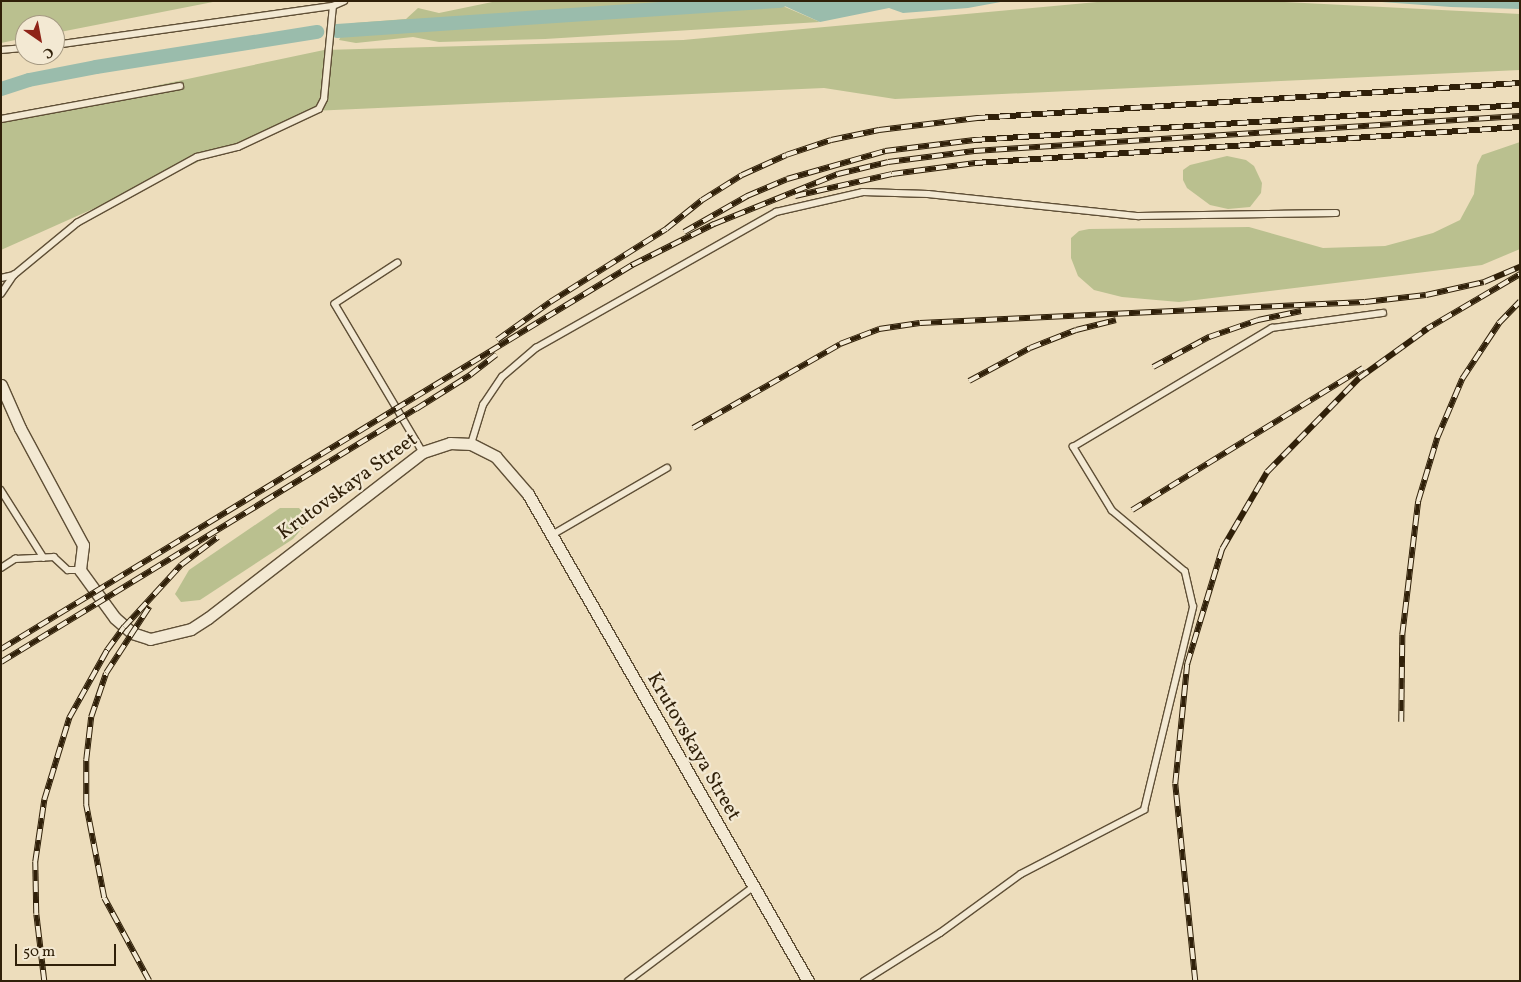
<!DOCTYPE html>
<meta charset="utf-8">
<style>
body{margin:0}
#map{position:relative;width:1521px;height:982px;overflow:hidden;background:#edddbc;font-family:Vollkorn,serif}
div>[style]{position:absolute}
.green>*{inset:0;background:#bac08f}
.water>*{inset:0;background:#9abcac}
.canal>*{height:14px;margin:-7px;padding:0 7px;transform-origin:7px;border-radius:7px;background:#9abcac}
.roads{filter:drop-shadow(1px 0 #5f4f36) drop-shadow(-1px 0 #5f4f36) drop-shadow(0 1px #5f4f36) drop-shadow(0 -1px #5f4f36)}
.lane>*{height:5.5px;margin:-2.75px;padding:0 2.75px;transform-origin:2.75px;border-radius:2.75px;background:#f3e9d3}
.street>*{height:11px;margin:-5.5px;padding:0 5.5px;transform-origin:5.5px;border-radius:5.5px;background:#f3e9d3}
.rail>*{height:5.5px;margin-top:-2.75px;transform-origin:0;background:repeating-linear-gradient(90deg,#f3e9d3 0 11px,#302009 0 22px);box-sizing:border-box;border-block:1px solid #302009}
span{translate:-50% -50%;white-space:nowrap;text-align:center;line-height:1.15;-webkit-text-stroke:4.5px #f3e9d3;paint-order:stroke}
.street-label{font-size:20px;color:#302009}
.frame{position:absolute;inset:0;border:2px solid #302009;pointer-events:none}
.north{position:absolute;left:15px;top:15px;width:50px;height:50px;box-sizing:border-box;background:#f3e9d3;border:1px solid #a59982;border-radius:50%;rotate:147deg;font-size:14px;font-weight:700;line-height:20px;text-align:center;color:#302009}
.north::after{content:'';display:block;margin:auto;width:18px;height:22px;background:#8f2418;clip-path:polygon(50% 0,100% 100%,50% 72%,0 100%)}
.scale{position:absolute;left:15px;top:944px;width:101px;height:22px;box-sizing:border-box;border:2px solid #302009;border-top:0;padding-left:6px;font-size:15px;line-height:18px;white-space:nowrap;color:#302009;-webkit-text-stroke:4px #f3e9d3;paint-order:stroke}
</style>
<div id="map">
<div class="green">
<i style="clip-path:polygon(1px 1px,218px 1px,55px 33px,55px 25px,25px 25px,25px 38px,1px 43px)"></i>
<i style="clip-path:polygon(497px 1px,780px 1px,778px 4px,820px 22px,545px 39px,439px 42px,413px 37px,356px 43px,339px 40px,344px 30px,354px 23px,406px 19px,418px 8px,439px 13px)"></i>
<i style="clip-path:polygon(1108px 1px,1263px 1px,1520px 14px,1520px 70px,895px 99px,824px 88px,312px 111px,1px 250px,1px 115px,126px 92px,324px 50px,683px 40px)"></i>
<i style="clip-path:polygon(1520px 142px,1520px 249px,1482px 265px,1179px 302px,1122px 297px,1094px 290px,1078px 276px,1071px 258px,1071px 238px,1079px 231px,1089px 229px,1249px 227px,1323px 248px,1385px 246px,1433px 233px,1460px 220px,1474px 194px,1477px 165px,1482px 155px)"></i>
<i style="clip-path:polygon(1227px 156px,1246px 160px,1254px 166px,1262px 183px,1261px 193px,1250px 207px,1228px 209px,1210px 205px,1187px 188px,1183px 180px,1183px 170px,1190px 165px)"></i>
<i style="clip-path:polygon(280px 508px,299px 508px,305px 515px,305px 525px,293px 539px,200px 600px,181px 602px,175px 594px,189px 570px)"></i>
</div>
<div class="water">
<i style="clip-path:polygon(780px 1px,1006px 1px,968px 8px,903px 13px,889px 8px,820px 22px,778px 3px)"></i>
<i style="clip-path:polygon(1368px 1px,1520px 1px,1520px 9px,1451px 7px)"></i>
</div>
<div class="canal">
<i style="left:337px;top:31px;width:445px;rotate:-3.9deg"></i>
<i style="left:1px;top:89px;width:29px;rotate:-18deg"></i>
<i style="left:29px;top:80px;width:68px;rotate:-11deg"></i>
<i style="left:96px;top:67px;width:224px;rotate:-9deg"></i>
</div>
<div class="roads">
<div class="lane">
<i style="left:55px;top:45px;width:281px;rotate:-8deg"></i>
<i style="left:1px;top:50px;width:24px;rotate:-5deg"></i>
<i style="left:1px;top:119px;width:182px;rotate:-10.4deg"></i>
<i style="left:398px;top:263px;width:75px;rotate:146.9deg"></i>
<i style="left:335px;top:304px;width:172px;rotate:59.3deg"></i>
<i style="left:1px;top:278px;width:13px;rotate:-13deg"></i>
<i style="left:1px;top:294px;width:23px;rotate:-56deg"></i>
<i style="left:14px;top:275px;width:82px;rotate:-39.5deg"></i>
<i style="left:77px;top:223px;width:137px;rotate:-28.8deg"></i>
<i style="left:197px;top:157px;width:42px;rotate:-13.7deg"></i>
<i style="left:238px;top:147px;width:89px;rotate:-25.1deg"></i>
<i style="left:319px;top:109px;width:11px;rotate:-63deg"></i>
<i style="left:324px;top:99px;width:93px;rotate:-84.5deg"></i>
<i style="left:333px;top:6px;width:12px;rotate:-24deg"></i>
<i style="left:471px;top:444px;width:41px;rotate:-72.9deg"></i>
<i style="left:483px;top:405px;width:34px;rotate:-56deg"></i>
<i style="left:502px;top:377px;width:45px;rotate:-40.5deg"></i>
<i style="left:536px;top:348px;width:276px;rotate:-29.5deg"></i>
<i style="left:776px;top:212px;width:89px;rotate:-12.9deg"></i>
<i style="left:863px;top:192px;width:65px;rotate:1.8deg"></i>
<i style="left:928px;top:194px;width:212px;rotate:6deg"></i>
<i style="left:1139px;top:216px;width:197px;rotate:-0.9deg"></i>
<i style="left:1px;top:490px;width:80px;rotate:57.7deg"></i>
<i style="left:552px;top:535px;width:133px;rotate:-30.2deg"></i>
<i style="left:1px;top:568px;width:17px;rotate:-33deg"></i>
<i style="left:15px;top:559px;width:39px;rotate:-3deg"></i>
<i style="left:54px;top:557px;width:19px;rotate:43deg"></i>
<i style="left:68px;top:570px;width:12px"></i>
<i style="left:628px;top:981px;width:155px;rotate:-36.9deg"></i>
<i style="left:864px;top:981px;width:90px;rotate:-32.3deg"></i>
<i style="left:940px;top:933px;width:100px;rotate:-36.1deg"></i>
<i style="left:1021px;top:874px;width:139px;rotate:-27.5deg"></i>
<i style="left:1144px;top:810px;width:209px;rotate:-76.4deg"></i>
<i style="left:1193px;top:607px;width:36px;rotate:-103deg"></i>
<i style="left:1185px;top:572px;width:95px;rotate:-140.1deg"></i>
<i style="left:1112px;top:511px;width:75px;rotate:-121.4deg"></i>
<i style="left:1073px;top:447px;width:232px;rotate:-30.9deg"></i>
<i style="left:1272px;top:328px;width:112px;rotate:-7.7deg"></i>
</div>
<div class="street">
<i style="left:1px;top:385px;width:47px;rotate:66.2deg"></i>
<i style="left:20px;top:428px;width:133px;rotate:61.7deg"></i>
<i style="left:83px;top:545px;width:25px;rotate:97deg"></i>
<i style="left:80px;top:570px;width:59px;rotate:53.9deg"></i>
<i style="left:115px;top:618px;width:23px;rotate:41deg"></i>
<i style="left:132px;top:633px;width:19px;rotate:18deg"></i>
<i style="left:150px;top:639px;width:42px;rotate:-13.7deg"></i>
<i style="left:191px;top:629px;width:20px;rotate:-33deg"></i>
<i style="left:208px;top:618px;width:272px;rotate:-37.7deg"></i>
<i style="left:423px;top:452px;width:28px;rotate:-18deg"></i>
<i style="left:450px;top:443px;width:21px;rotate:3deg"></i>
<i style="left:471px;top:444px;width:28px;rotate:27deg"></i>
<i style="left:496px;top:457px;width:49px;rotate:49.1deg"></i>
<i style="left:528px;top:494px;width:562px;rotate:60.1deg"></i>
</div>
</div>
<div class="rail">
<i style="left:795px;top:196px;width:99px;rotate:-12.8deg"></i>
<i style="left:892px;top:174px;width:84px;rotate:-7.5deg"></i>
<i style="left:975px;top:163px;width:546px;rotate:-3.78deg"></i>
<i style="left:684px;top:232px;width:73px;rotate:-29.7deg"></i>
<i style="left:747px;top:196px;width:43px;rotate:-23deg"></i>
<i style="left:787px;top:179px;width:102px;rotate:-15.9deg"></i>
<i style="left:885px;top:151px;width:90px;rotate:-7deg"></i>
<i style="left:974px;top:140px;width:547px;rotate:-3.67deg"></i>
<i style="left:1423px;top:331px;width:113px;rotate:-30.4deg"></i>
<i style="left:497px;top:340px;width:65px;rotate:-35.6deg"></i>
<i style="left:550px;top:302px;width:137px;rotate:-32.2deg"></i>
<i style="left:666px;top:229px;width:46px;rotate:-38.9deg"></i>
<i style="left:702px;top:200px;width:47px;rotate:-32deg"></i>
<i style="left:742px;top:175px;width:48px;rotate:-24.4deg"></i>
<i style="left:786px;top:155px;width:47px;rotate:-18.4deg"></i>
<i style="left:831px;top:140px;width:49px;rotate:-11.8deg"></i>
<i style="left:879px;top:130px;width:99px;rotate:-7deg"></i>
<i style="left:977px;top:118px;width:544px;rotate:-3.69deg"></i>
<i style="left:1153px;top:367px;width:64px;rotate:-28.2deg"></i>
<i style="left:1209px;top:337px;width:52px;rotate:-19.1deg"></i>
<i style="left:1258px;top:320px;width:44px;rotate:-11.8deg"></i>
<i style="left:969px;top:381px;width:69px;rotate:-28.4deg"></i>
<i style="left:1030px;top:348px;width:49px;rotate:-21.4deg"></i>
<i style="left:1076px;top:330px;width:41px;rotate:-14deg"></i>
<i style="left:693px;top:428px;width:169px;rotate:-29.7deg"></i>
<i style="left:840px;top:344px;width:42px;rotate:-21deg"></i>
<i style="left:879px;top:329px;width:41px;rotate:-8.3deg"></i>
<i style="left:920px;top:323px;width:445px;rotate:-2.7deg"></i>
<i style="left:1365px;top:302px;width:61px;rotate:-6.5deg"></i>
<i style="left:1426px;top:295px;width:59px;rotate:-12.6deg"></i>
<i style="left:1484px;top:282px;width:39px;rotate:-23deg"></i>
<i style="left:1132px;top:510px;width:271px;rotate:-31.6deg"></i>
<i style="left:1px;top:649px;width:739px;rotate:-31.32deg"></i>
<i style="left:632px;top:265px;width:92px;rotate:-26.6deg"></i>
<i style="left:714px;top:224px;width:134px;rotate:-22deg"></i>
<i style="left:838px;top:174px;width:51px;rotate:-13.5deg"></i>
<i style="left:888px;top:162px;width:87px;rotate:-7.3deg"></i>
<i style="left:974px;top:151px;width:547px;rotate:-3.67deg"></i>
<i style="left:1px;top:662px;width:486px;rotate:-31.4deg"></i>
<i style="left:416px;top:409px;width:64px;rotate:-32.2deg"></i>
<i style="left:470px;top:375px;width:33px;rotate:-38deg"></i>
<i style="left:1401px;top:722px;width:87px;rotate:-89.3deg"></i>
<i style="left:1402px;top:635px;width:135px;rotate:-83.2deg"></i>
<i style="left:1418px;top:501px;width:66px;rotate:-73.2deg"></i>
<i style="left:1437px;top:438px;width:64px;rotate:-67deg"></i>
<i style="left:1462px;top:379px;width:67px;rotate:-56.5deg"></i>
<i style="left:1499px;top:323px;width:30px;rotate:-46deg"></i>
<i style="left:44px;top:981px;width:67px;rotate:-96.8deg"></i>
<i style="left:36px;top:914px;width:52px;rotate:-91.1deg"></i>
<i style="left:35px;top:862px;width:63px;rotate:-81.7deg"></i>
<i style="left:44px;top:800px;width:86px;rotate:-73deg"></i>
<i style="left:69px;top:718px;width:78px;rotate:-60.8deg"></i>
<i style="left:107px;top:650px;width:29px;rotate:-54deg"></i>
<i style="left:124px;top:627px;width:84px;rotate:-47.4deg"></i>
<i style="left:181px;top:565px;width:46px;rotate:-37.1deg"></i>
<i style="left:149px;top:981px;width:94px;rotate:-118.5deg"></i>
<i style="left:104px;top:898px;width:95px;rotate:-101deg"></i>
<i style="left:86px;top:805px;width:45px;rotate:-90deg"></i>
<i style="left:86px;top:760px;width:43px;rotate:-83.4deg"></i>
<i style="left:91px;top:717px;width:46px;rotate:-71.2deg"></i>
<i style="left:106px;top:673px;width:79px;rotate:-56.9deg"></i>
<i style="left:1195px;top:981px;width:198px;rotate:-95.8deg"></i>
<i style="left:1175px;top:784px;width:121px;rotate:-84.3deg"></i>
<i style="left:1187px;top:664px;width:120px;rotate:-73.1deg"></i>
<i style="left:1222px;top:549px;width:89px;rotate:-59.7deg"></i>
<i style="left:1267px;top:472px;width:132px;rotate:-45.6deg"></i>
<i style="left:1359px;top:378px;width:84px;rotate:-35.8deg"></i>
</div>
<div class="street-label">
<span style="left:348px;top:487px;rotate:-36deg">Krutovskaya Street</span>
<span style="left:693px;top:747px;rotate:60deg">Krutovskaya Street</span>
</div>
<div class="frame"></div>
<div class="north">С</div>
<div class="scale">50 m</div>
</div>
